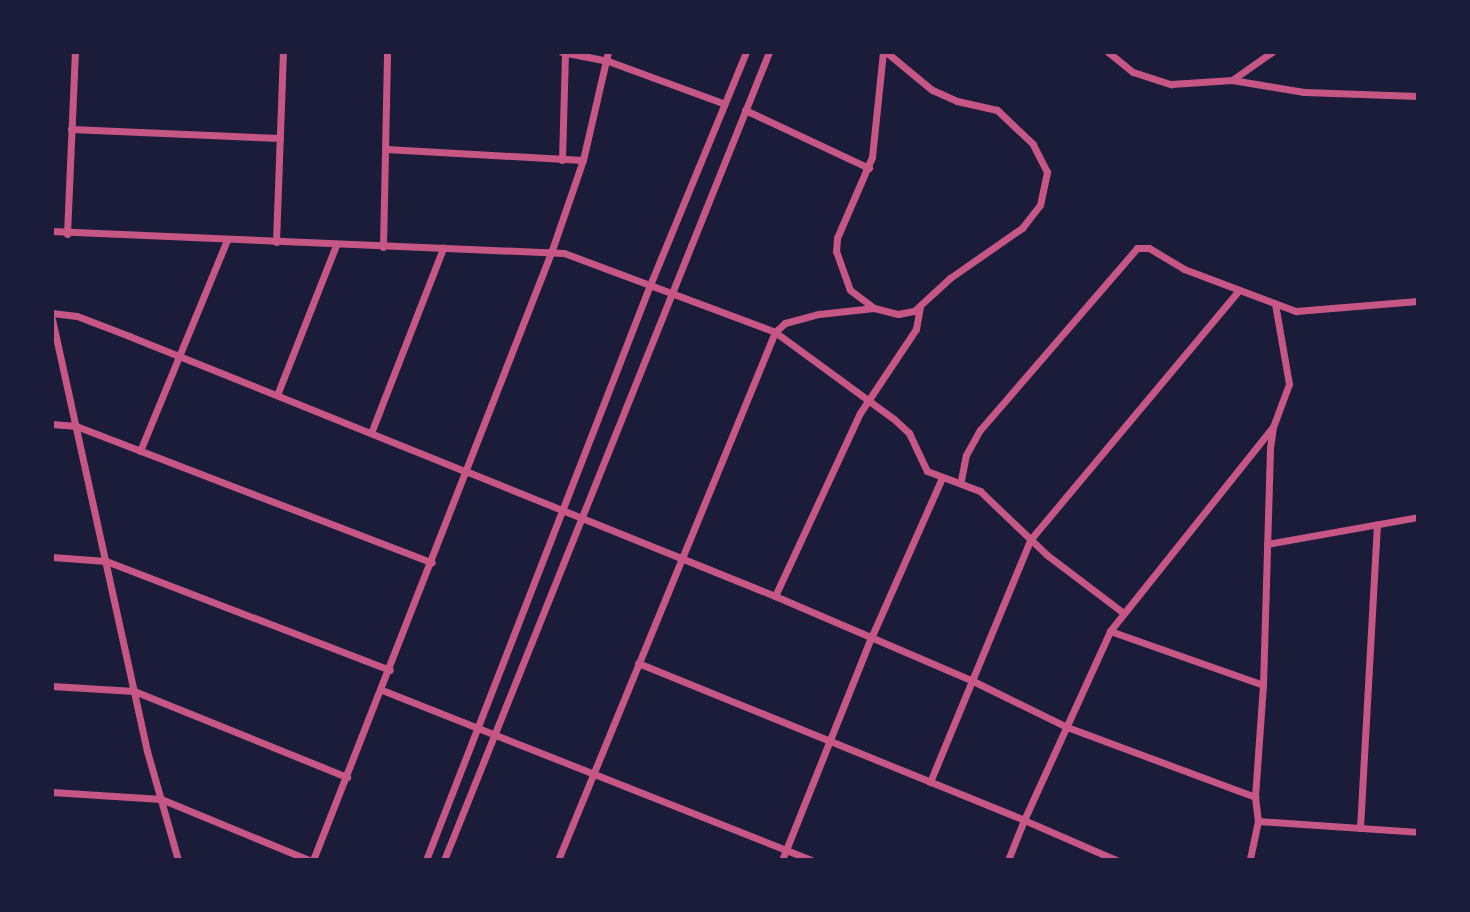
<!DOCTYPE html>
<style>
body{margin:0}
#map{position:relative;width:1470px;height:912px;overflow:hidden;background:#1b1b3a;font-family:Raleway,sans-serif}
div>[style]{position:absolute}
.minor>*{height:7px;margin:-3.5px;padding:0 3.5px;transform-origin:3.5px;border-radius:3.5px;background:#c65784}
span{translate:-50% -50%;white-space:nowrap;text-align:center;line-height:1.15;-webkit-text-stroke:7px #1b1b3a;paint-order:stroke}
.frame{position:absolute;inset:0;border:54px solid #1b1b3a;pointer-events:none}
</style>
<div id="map">
<div class="minor">
<i style="left:562px;top:52px;width:47px;rotate:11.1deg"></i>
<i style="left:608px;top:61px;width:122px;rotate:20.1deg"></i>
<i style="left:883px;top:52px;width:106px;rotate:96deg"></i>
<i style="left:872px;top:157px;width:88px;rotate:113.4deg"></i>
<i style="left:837px;top:238px;width:13px;rotate:94deg"></i>
<i style="left:836px;top:251px;width:41px;rotate:70.3deg"></i>
<i style="left:850px;top:290px;width:30px;rotate:37deg"></i>
<i style="left:874px;top:308px;width:25px;rotate:14deg"></i>
<i style="left:898px;top:314px;width:16px;rotate:-11deg"></i>
<i style="left:914px;top:311px;width:49px;rotate:-42.5deg"></i>
<i style="left:950px;top:278px;width:88px;rotate:-34.8deg"></i>
<i style="left:1022px;top:228px;width:29px;rotate:-52deg"></i>
<i style="left:1040px;top:205px;width:34px;rotate:-78deg"></i>
<i style="left:1047px;top:172px;width:31px;rotate:-117deg"></i>
<i style="left:1033px;top:144px;width:50px;rotate:-136.6deg"></i>
<i style="left:997px;top:110px;width:41px;rotate:-167.3deg"></i>
<i style="left:957px;top:101px;width:27px;rotate:-156deg"></i>
<i style="left:932px;top:90px;width:60px;rotate:-140.4deg"></i>
<i style="left:1108px;top:52px;width:32px;rotate:39deg"></i>
<i style="left:1133px;top:72px;width:40px;rotate:18deg"></i>
<i style="left:1171px;top:84px;width:61px;rotate:-3.8deg"></i>
<i style="left:1232px;top:80px;width:73px;rotate:9.5deg"></i>
<i style="left:1304px;top:92px;width:114px;rotate:2deg"></i>
<i style="left:1232px;top:80px;width:49px;rotate:-35deg"></i>
<i style="left:745px;top:110px;width:137px;rotate:25.1deg"></i>
<i style="left:71px;top:129px;width:209px;rotate:2.5deg"></i>
<i style="left:386px;top:149px;width:197px;rotate:3.2deg"></i>
<i style="left:562px;top:160px;width:108px;rotate:-88.4deg"></i>
<i style="left:52px;top:231px;width:512px;rotate:2.46deg"></i>
<i style="left:564px;top:253px;width:225px;rotate:20.5deg"></i>
<i style="left:775px;top:332px;width:147px;rotate:36.2deg"></i>
<i style="left:894px;top:419px;width:21px;rotate:43deg"></i>
<i style="left:909px;top:433px;width:42px;rotate:64.7deg"></i>
<i style="left:927px;top:471px;width:57px;rotate:20.7deg"></i>
<i style="left:980px;top:491px;width:93px;rotate:43.7deg"></i>
<i style="left:1047px;top:555px;width:94px;rotate:37.2deg"></i>
<i style="left:67px;top:234px;width:182px;rotate:-87.5deg"></i>
<i style="left:276px;top:242px;width:190px;rotate:-87.9deg"></i>
<i style="left:383px;top:247px;width:195px;rotate:-88.8deg"></i>
<i style="left:52px;top:313px;width:25px;rotate:7deg"></i>
<i style="left:77px;top:316px;width:56px;rotate:21deg"></i>
<i style="left:129px;top:336px;width:365px;rotate:21.9deg"></i>
<i style="left:468px;top:472px;width:331px;rotate:22deg"></i>
<i style="left:775px;top:596px;width:213px;rotate:23.2deg"></i>
<i style="left:971px;top:680px;width:107px;rotate:26.1deg"></i>
<i style="left:1067px;top:727px;width:201px;rotate:20.4deg"></i>
<i style="left:52px;top:319px;width:442px;rotate:77.6deg"></i>
<i style="left:147px;top:751px;width:113px;rotate:74.1deg"></i>
<i style="left:277px;top:395px;width:161px;rotate:-68.5deg"></i>
<i style="left:52px;top:424px;width:24px;rotate:5deg"></i>
<i style="left:76px;top:426px;width:381px;rotate:21deg"></i>
<i style="left:371px;top:433px;width:199px;rotate:-68.7deg"></i>
<i style="left:140px;top:451px;width:228px;rotate:-67.6deg"></i>
<i style="left:961px;top:480px;width:25px;rotate:-79deg"></i>
<i style="left:966px;top:455px;width:29px;rotate:-61deg"></i>
<i style="left:980px;top:430px;width:240px;rotate:-49.2deg"></i>
<i style="left:1137px;top:248px;width:12px"></i>
<i style="left:1149px;top:248px;width:41px;rotate:31deg"></i>
<i style="left:1184px;top:269px;width:120px;rotate:20.6deg"></i>
<i style="left:1296px;top:311px;width:122px;rotate:-4.7deg"></i>
<i style="left:1267px;top:544px;width:153px;rotate:-10.1deg"></i>
<i style="left:52px;top:557px;width:54px;rotate:4.2deg"></i>
<i style="left:106px;top:561px;width:304px;rotate:21deg"></i>
<i style="left:775px;top:596px;width:202px;rotate:-65.1deg"></i>
<i style="left:860px;top:413px;width:101px;rotate:-56.3deg"></i>
<i style="left:916px;top:329px;width:22px;rotate:-80deg"></i>
<i style="left:1110px;top:631px;width:261px;rotate:-51.4deg"></i>
<i style="left:638px;top:663px;width:417px;rotate:22.1deg"></i>
<i style="left:1024px;top:820px;width:43px;rotate:111.8deg"></i>
<i style="left:1263px;top:685px;width:237px;rotate:-88.3deg"></i>
<i style="left:1270px;top:448px;width:21px;rotate:-82deg"></i>
<i style="left:1273px;top:427px;width:46px;rotate:-69.6deg"></i>
<i style="left:1289px;top:384px;width:81px;rotate:-99.9deg"></i>
<i style="left:52px;top:686px;width:82px;rotate:3.5deg"></i>
<i style="left:134px;top:691px;width:230px;rotate:22deg"></i>
<i style="left:382px;top:690px;width:461px;rotate:21.6deg"></i>
<i style="left:930px;top:782px;width:262px;rotate:-67.5deg"></i>
<i style="left:1030px;top:540px;width:326px;rotate:-50.1deg"></i>
<i style="left:52px;top:792px;width:109px;rotate:3.7deg"></i>
<i style="left:161px;top:799px;width:160px;rotate:22.4deg"></i>
<i style="left:1258px;top:821px;width:160px;rotate:3.9deg"></i>
<i style="left:1360px;top:828px;width:304px;rotate:-86.8deg"></i>
<i style="left:313px;top:860px;width:655px;rotate:-68.6deg"></i>
<i style="left:552px;top:250px;width:95px;rotate:-71deg"></i>
<i style="left:583px;top:160px;width:111px;rotate:-77deg"></i>
<i style="left:426px;top:860px;width:617px;rotate:-68.72deg"></i>
<i style="left:650px;top:285px;width:252px;rotate:-67.6deg"></i>
<i style="left:444px;top:860px;width:871px;rotate:-68.09deg"></i>
<i style="left:558px;top:860px;width:571px;rotate:-67.66deg"></i>
<i style="left:775px;top:332px;width:13px;rotate:-42deg"></i>
<i style="left:785px;top:323px;width:35px;rotate:-15deg"></i>
<i style="left:819px;top:314px;width:55px;rotate:-6.2deg"></i>
<i style="left:782px;top:860px;width:239px;rotate:-68.2deg"></i>
<i style="left:871px;top:638px;width:175px;rotate:-66.1deg"></i>
<i style="left:1116px;top:860px;width:100px;rotate:-156.5deg"></i>
<i style="left:1024px;top:820px;width:208px;rotate:-65.5deg"></i>
<i style="left:1110px;top:631px;width:162px;rotate:19.4deg"></i>
<i style="left:1263px;top:685px;width:112px;rotate:94.1deg"></i>
<i style="left:1255px;top:797px;width:24px;rotate:83deg"></i>
<i style="left:1258px;top:821px;width:40px;rotate:102deg"></i>
</div>
<div class="frame"></div>
</div>
